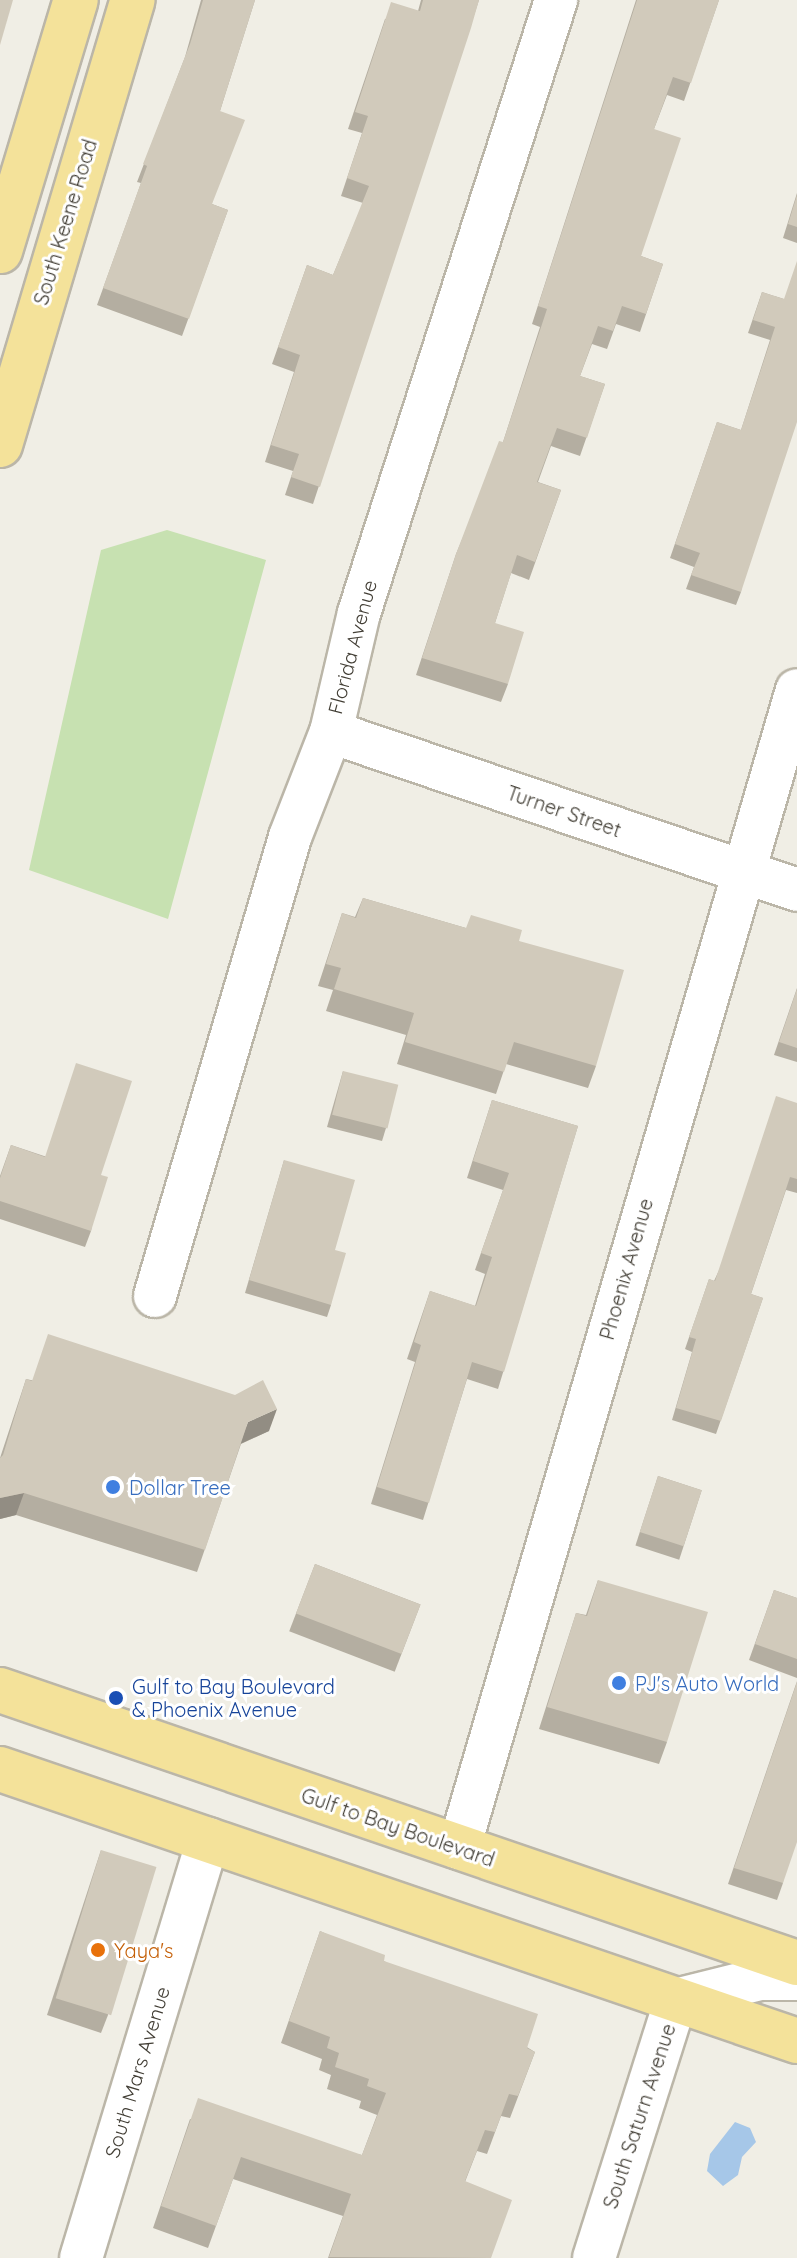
<!DOCTYPE html>
<style>
body{margin:0}
#map{position:relative;width:797px;height:2258px;overflow:hidden;background:#f0eee5;font-family:Quicksand,sans-serif}
div>[style]{position:absolute}
.green>*{inset:0;background:#c7e1b1}
.water>*{inset:0;background:#a6c7e8}
.roads{filter:drop-shadow(2px 0 #bbb6a8) drop-shadow(-2px 0 #bbb6a8) drop-shadow(0 2px #bbb6a8) drop-shadow(0 -2px #bbb6a8)}
.minor>*{height:42px;margin:-21px;padding:0 21px;transform-origin:21px;border-radius:21px;background:#fff}
.major>*{height:44px;margin:-22px;padding:0 22px;transform-origin:22px;border-radius:22px;background:#f4e29a}
.wall>*{inset:0;background:#b4aea1;transform-origin:0 0}
.shaded-wall>*{inset:0;background:#928d83}
.building>*{inset:0;background:#d1cabb;transform-origin:0 0}
.dots>*{width:22px;height:22px;translate:-50% -50%;box-sizing:border-box;border:4px solid #fff;border-radius:50%}
span{translate:-50% -50%;white-space:nowrap;text-align:center;line-height:1.15;-webkit-text-stroke:6px #fff;paint-order:stroke}
.street-label{font-size:20px;color:#423e35}
.shop-label{font-size:20px;color:#366cbe}
.left{translate:0 -50%;text-align:left}
.transit-label{font-size:20px;color:#164399}
.food-label{font-size:20px;color:#c56008}
</style>
<div id="map">
<div class="green">
<i style="clip-path:polygon(167px 530px,266px 560px,168px 919px,29px 870px,101px 550px)"></i>
</div>
<div class="water">
<i style="clip-path:polygon(735px 2122px,750px 2128px,756px 2142px,742px 2157px,738px 2175px,723px 2186px,707px 2171px,710px 2154px)"></i>
</div>
<div class="roads">
<div class="minor">
<i style="left:331px;top:732px;width:492px;rotate:18.7deg"></i>
<i style="left:155px;top:1296px;width:478px;rotate:-73.6deg"></i>
<i style="left:290px;top:837px;width:113px;rotate:-68.7deg"></i>
<i style="left:331px;top:732px;width:122px;rotate:-76.8deg"></i>
<i style="left:359px;top:613px;width:644px;rotate:-72.18deg"></i>
<i style="left:459px;top:1848px;width:1206px;rotate:-73.73deg"></i>
<i style="left:81px;top:2258px;width:438px;rotate:-73.1deg"></i>
<i style="left:594px;top:2258px;width:271px;rotate:-72.4deg"></i>
<i style="left:676px;top:2000px;width:87px;rotate:-14deg"></i>
<i style="left:760px;top:1979px;width:37px"></i>
</div>
<div class="major">
<i style="left:0;top:251px;width:262px;rotate:-73.2deg"></i>
<i style="left:0;top:445px;width:464px;rotate:-73.4deg"></i>
<i style="left:0;top:1690px;width:842px;rotate:18.91deg"></i>
<i style="left:0;top:1769px;width:842px;rotate:18.84deg"></i>
</div>
</div>
<div class="wall">
<i style="clip-path:polygon(201px 0,255px 0,220px 111px,212px 204px,228px 210px,182px 336px,97px 305px,141px 183px,137px 182px,185px 57px)"></i>
<i style="clip-path:polygon(421px 0,479px 0,313px 504px,285px 495px,293px 471px,265px 462px,294px 372px,272px 364px,307px 265px,333px 275px,363px 203px,341px 196px,362px 133px,348px 129px,385px 19px,418px 11px)"></i>
<i style="clip-path:polygon(636px 0,719px 0,684px 101px,667px 95px,654px 129px,641px 256px,663px 264px,640px 332px,616px 324px,607px 349px,592px 344px,580px 376px,605px 384px,580px 456px,551px 446px,538px 482px,561px 490px,529px 580px,511px 573px,495px 623px,508px 684px,501px 702px,416px 675px,456px 554px,503px 442px,540px 327px,532px 324px)"></i>
<i style="clip-path:polygon(797px 193px,797px 243px,783px 238px)"></i>
<i style="clip-path:polygon(762px 292px,784px 299px,741px 592px,736px 605px,686px 589px,694px 567px,670px 558px,717px 422px,741px 430px,770px 340px,748px 333px)"></i>
<i style="clip-path:polygon(363px 898px,466px 928px,519px 941px,596px 1066px,588px 1088px,506px 1064px,496px 1094px,397px 1064px,406px 1035px,326px 1011px,333px 990px,318px 986px,342px 913px,355px 917px)"></i>
<i style="clip-path:polygon(797px 988px,797px 1062px,774px 1055px)"></i>
<i style="clip-path:polygon(343px 1071px,386px 1128px,382px 1141px,327px 1127px)"></i>
<i style="clip-path:polygon(492px 1100px,578px 1126px,498px 1389px,467px 1379px,423px 1520px,371px 1504px,415px 1362px,407px 1359px,430px 1291px,475px 1306px,485px 1274px,475px 1270px,503px 1190px,467px 1178px)"></i>
<i style="clip-path:polygon(797px 1103px,797px 1193px,786px 1190px,751px 1294px,763px 1298px,716px 1434px,672px 1420px,692px 1352px,685px 1349px,709px 1279px,714px 1281px)"></i>
<i style="clip-path:polygon(11px 1145px,101px 1175px,91px 1231px,85px 1247px,0 1219px,0 1176px)"></i>
<i style="clip-path:polygon(284px 1160px,335px 1250px,331px 1305px,327px 1317px,245px 1293px)"></i>
<i style="clip-path:polygon(26px 1379px,269px 1431px,241px 1444px,197px 1572px,16px 1515px,0 1519px,0 1458px)"></i>
<i style="left:658px;top:1476px;width:46px;height:73px;rotate:18deg"></i>
<i style="left:315px;top:1564px;width:113px;height:72px;rotate:21deg"></i>
<i style="clip-path:polygon(598px 1580px,667px 1742px,659px 1764px,539px 1729px,576px 1613px,586px 1615px)"></i>
<i style="clip-path:polygon(774px 1590px,797px 1598px,797px 1678px,749px 1660px)"></i>
<i style="clip-path:polygon(797px 1681px,783px 1883px,777px 1900px,728px 1884px)"></i>
<i style="clip-path:polygon(101px 1850px,108px 2015px,101px 2033px,47px 2015px)"></i>
<i style="clip-path:polygon(320px 1931px,384px 1961px,535px 2052px,510px 2118px,501px 2116px,487px 2154px,477px 2151px,465px 2182px,491px 2258px,328px 2258px,343px 2216px,233px 2179px,208px 2248px,153px 2228px,190px 2119px,362px 2155px,377px 2115px,359px 2108px,361px 2101px,327px 2089px,331px 2075px,319px 2070px,322px 2059px,281px 2043px)"></i>
</div>
<div class="shaded-wall">
<i style="clip-path:polygon(277px 1409px,269px 1431px,240px 1444px,248px 1422px)"></i>
<i style="clip-path:polygon(24px 1493px,16px 1515px,0 1519px,0 1498px)"></i>
</div>
<div class="building">
<i style="clip-path:polygon(0 0,13px 0,0 45px)"></i>
<i style="clip-path:polygon(203px 0,255px 0,220px 111px,245px 120px,212px 204px,228px 210px,189px 319px,103px 288px,147px 166px,143px 164px,190px 44px)"></i>
<i style="clip-path:polygon(423px 0,479px 0,471px 28px,320px 487px,291px 477px,299px 454px,271px 445px,300px 355px,278px 347px,307px 265px,333px 275px,369px 186px,347px 178px,368px 116px,355px 112px,391px 2px,420px 11px)"></i>
<i style="clip-path:polygon(637px 0,719px 0,691px 83px,673px 77px,654px 129px,681px 138px,641px 256px,663px 264px,646px 314px,622px 306px,613px 331px,598px 326px,580px 376px,605px 384px,587px 438px,557px 428px,537px 482px,561px 490px,535px 562px,517px 555px,495px 623px,524px 632px,508px 684px,422px 658px,456px 554px,499px 441px,503px 442px,547px 309px,538px 306px)"></i>
<i style="clip-path:polygon(797px 195px,797px 227px,788px 224px)"></i>
<i style="clip-path:polygon(797px 261px,797px 422px,741px 592px,691px 575px,700px 553px,675px 544px,717px 422px,741px 430px,775px 327px,753px 320px,762px 292px,784px 299px)"></i>
<i style="clip-path:polygon(363px 898px,466px 928px,471px 915px,522px 930px,519px 941px,624px 970px,596px 1066px,514px 1042px,504px 1072px,405px 1042px,414px 1013px,334px 989px,341px 968px,326px 964px,342px 913px,356px 918px)"></i>
<i style="clip-path:polygon(797px 989px,797px 1048px,779px 1042px)"></i>
<i style="clip-path:polygon(76px 1063px,132px 1081px,101px 1175px,108px 1177px,91px 1231px,0 1201px,0 1178px,11px 1145px,45px 1157px)"></i>
<i style="left:343px;top:1071px;width:57px;height:45px;rotate:14deg"></i>
<i style="clip-path:polygon(776px 1096px,797px 1103px,797px 1179px,790px 1177px,751px 1294px,763px 1298px,721px 1421px,676px 1408px,696px 1339px,689px 1337px,709px 1279px,715px 1281px)"></i>
<i style="clip-path:polygon(492px 1100px,578px 1126px,504px 1372px,472px 1362px,429px 1503px,377px 1487px,421px 1345px,414px 1342px,430px 1291px,476px 1306px,492px 1257px,481px 1253px,509px 1173px,473px 1161px)"></i>
<i style="clip-path:polygon(284px 1160px,355px 1180px,335px 1250px,346px 1253px,331px 1305px,249px 1280px)"></i>
<i style="clip-path:polygon(48px 1334px,235px 1395px,263px 1380px,277px 1409px,248px 1422px,205px 1550px,24px 1493px,0 1498px,0 1458px,3px 1455px,26px 1379px,32px 1381px)"></i>
<i style="left:658px;top:1476px;width:46px;height:59px;rotate:18deg"></i>
<i style="left:315px;top:1564px;width:113px;height:53px;rotate:21deg"></i>
<i style="clip-path:polygon(598px 1580px,708px 1612px,667px 1742px,547px 1707px,576px 1613px,587px 1616px)"></i>
<i style="clip-path:polygon(774px 1590px,797px 1598px,797px 1659px,755px 1644px)"></i>
<i style="clip-path:polygon(797px 1682px,797px 1842px,783px 1883px,734px 1868px)"></i>
<i style="left:101px;top:1850px;width:58px;height:155px;rotate:17deg"></i>
<i style="clip-path:polygon(320px 1931px,385px 1955px,384px 1961px,538px 2014px,527px 2048px,535px 2052px,518px 2096px,509px 2094px,495px 2132px,485px 2130px,465px 2181px,512px 2200px,491px 2258px,329px 2257px,351px 2194px,241px 2157px,216px 2226px,161px 2206px,198px 2098px,362px 2155px,386px 2093px,367px 2086px,369px 2079px,335px 2067px,339px 2053px,327px 2048px,330px 2037px,289px 2021px)"></i>
</div>
<div class="dots">
<i style="left:113px;top:1487px;background:#3f7fe0"></i>
<i style="left:619px;top:1683px;background:#3f7fe0"></i>
<i style="left:116px;top:1698px;background:#1a4fb4"></i>
<i style="left:98px;top:1950px;background:#e8710a"></i>
</div>
<div class="street-label">
<span style="left:65px;top:222px;rotate:-73deg">South Keene Road</span>
<span style="left:352px;top:647px;rotate:-75deg">Florida Avenue</span>
<span style="left:564px;top:811px;rotate:19deg">Turner Street</span>
<span style="left:626px;top:1269px;rotate:-74deg">Phoenix Avenue</span>
<span style="left:398px;top:1827px;rotate:19deg">Gulf to Bay Boulevard</span>
<span style="left:137px;top:2072px;rotate:-73deg">South Mars Avenue</span>
<span style="left:639px;top:2116px;rotate:-72deg">South Saturn Avenue</span>
</div>
<div class="shop-label">
<span class="left" style="left:129px;top:1487px">Dollar Tree</span>
<span class="left" style="left:635px;top:1683px">PJ's Auto World</span>
</div>
<div class="transit-label">
<span class="left" style="left:132px;top:1698px">Gulf to Bay Boulevard<br>&amp; Phoenix Avenue</span>
</div>
<div class="food-label">
<span class="left" style="left:114px;top:1950px">Yaya's</span>
</div>
</div>
